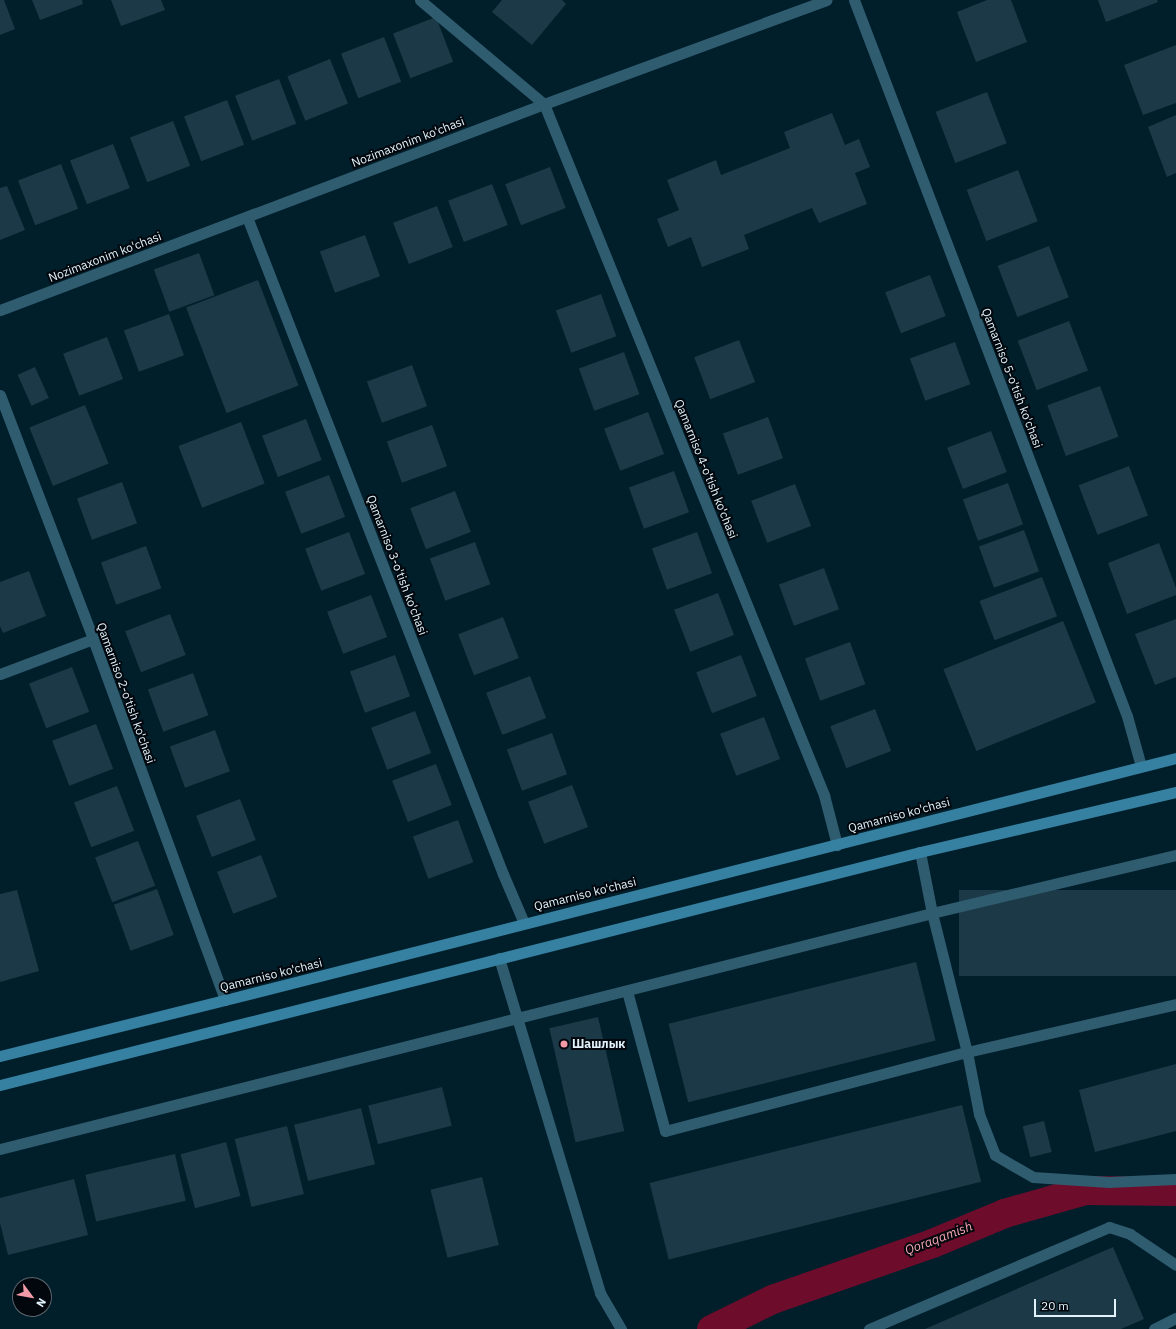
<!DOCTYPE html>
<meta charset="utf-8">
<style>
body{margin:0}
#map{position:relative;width:1176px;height:1329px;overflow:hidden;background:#011f2b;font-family:"IBM Plex Sans",sans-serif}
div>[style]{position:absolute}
.canal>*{height:29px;margin:-14.5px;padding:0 14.5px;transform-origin:14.5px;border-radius:14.5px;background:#6e0c2c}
.building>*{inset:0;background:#1b3946;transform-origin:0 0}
.service>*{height:11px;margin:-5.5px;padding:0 5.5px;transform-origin:5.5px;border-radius:5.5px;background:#305c70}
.minor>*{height:11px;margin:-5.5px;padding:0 5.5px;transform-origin:5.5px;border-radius:5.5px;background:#305c70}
.secondary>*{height:11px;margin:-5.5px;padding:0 5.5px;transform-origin:5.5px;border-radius:5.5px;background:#3680a1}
.dots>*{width:11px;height:11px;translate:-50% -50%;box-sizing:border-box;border:2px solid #01070c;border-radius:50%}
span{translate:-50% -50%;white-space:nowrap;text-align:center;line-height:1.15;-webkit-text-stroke:4px #01070c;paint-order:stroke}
.street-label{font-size:12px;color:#e1f2fb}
.poi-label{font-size:12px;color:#e1f2fb;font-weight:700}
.left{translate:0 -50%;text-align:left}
.water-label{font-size:13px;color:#f5a5b1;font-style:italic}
.north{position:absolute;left:12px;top:1277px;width:40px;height:40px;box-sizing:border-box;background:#01070c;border:1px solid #5b656c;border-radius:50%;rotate:122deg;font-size:11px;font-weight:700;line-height:16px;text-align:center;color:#e1f2fb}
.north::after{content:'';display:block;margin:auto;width:14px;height:18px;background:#f39aa9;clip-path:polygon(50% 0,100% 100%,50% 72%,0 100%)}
.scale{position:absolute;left:1034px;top:1299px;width:82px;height:18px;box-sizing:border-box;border:2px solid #e1f2fb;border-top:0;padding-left:5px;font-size:12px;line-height:14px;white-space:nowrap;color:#e1f2fb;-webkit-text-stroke:3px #01070c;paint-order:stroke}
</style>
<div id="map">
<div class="canal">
<i style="left:711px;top:1329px;width:68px;rotate:-26.2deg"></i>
<i style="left:772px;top:1299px;width:170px;rotate:-19.3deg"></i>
<i style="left:932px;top:1243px;width:78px;rotate:-22.6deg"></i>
<i style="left:1004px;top:1213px;width:84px;rotate:-15.9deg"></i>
<i style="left:1085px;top:1190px;width:91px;rotate:0.6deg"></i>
</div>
<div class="building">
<i style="clip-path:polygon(0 0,4px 0,15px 29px,0 35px)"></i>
<i style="clip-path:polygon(32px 0,82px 0,83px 4px,40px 20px)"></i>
<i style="clip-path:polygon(111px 0,161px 0,165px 10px,121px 26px)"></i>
<i style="clip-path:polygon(502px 0,562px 0,566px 4px,532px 45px,492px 12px)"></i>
<i style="clip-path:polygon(987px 0,1011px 0,1027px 42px,976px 62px,957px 12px)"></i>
<i style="clip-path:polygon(1098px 0,1157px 0,1158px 2px,1106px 22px)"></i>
<i style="left:436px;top:17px;width:48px;height:46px;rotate:69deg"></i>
<i style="left:384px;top:37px;width:48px;height:46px;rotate:69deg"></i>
<i style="clip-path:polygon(1176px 45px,1176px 103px,1143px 115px,1124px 65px)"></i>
<i style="left:330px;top:59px;width:48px;height:46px;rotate:68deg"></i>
<i style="left:279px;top:79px;width:48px;height:47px;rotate:69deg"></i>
<i style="left:987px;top:92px;width:55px;height:55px;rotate:69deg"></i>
<i style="left:227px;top:100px;width:48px;height:46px;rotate:69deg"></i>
<i style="clip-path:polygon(832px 113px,845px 145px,859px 139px,870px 167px,855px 173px,867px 204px,819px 223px,812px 208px,744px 235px,749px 249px,702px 267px,691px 237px,668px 247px,657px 219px,679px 210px,667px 180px,716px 160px,721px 175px,790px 148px,784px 132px)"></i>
<i style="clip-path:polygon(1176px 115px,1176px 173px,1167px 177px,1148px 127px)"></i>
<i style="left:173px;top:121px;width:48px;height:46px;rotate:69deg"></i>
<i style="left:113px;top:144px;width:47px;height:46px;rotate:69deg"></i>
<i style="left:61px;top:164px;width:48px;height:46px;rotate:69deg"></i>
<i style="left:550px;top:167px;width:44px;height:48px;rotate:69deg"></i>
<i style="left:1018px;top:170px;width:55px;height:55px;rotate:69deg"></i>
<i style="left:492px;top:184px;width:44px;height:47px;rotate:69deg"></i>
<i style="clip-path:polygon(7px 186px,25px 230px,0 240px,0 188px)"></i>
<i style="left:437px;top:206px;width:44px;height:47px;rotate:69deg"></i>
<i style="left:365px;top:235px;width:44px;height:48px;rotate:70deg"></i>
<i style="left:1049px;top:246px;width:55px;height:55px;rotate:69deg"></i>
<i style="left:199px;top:253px;width:45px;height:48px;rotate:70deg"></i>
<i style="left:930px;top:275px;width:44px;height:48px;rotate:69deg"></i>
<i style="left:258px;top:280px;width:113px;height:77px;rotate:69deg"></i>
<i style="left:601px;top:294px;width:45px;height:48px;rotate:70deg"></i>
<i style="left:169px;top:314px;width:44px;height:48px;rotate:70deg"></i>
<i style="left:1069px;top:321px;width:53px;height:55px;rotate:69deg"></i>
<i style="left:107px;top:337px;width:45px;height:47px;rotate:69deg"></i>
<i style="left:739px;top:340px;width:45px;height:48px;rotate:69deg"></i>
<i style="left:955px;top:342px;width:45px;height:48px;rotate:70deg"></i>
<i style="left:624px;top:352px;width:45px;height:48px;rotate:70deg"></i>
<i style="left:412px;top:365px;width:44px;height:48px;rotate:70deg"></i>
<i style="left:35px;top:367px;width:34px;height:19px;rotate:66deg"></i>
<i style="left:1100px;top:386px;width:54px;height:56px;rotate:70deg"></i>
<i style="left:85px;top:405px;width:63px;height:60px;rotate:68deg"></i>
<i style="left:648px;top:412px;width:45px;height:47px;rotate:69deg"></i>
<i style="left:768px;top:417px;width:44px;height:48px;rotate:70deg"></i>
<i style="left:306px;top:419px;width:44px;height:47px;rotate:69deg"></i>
<i style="left:241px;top:422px;width:66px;height:67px;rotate:69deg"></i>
<i style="left:432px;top:425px;width:44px;height:48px;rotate:70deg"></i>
<i style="left:991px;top:431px;width:44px;height:47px;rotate:69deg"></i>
<i style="left:1129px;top:466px;width:53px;height:54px;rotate:69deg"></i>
<i style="left:674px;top:471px;width:44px;height:48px;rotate:70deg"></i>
<i style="left:329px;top:475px;width:45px;height:47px;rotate:69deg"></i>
<i style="left:122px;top:482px;width:44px;height:48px;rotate:70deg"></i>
<i style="left:1008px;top:483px;width:44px;height:48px;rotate:70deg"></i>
<i style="left:795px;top:484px;width:45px;height:47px;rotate:69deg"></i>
<i style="left:455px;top:491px;width:44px;height:48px;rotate:69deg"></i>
<i style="left:1024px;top:530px;width:44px;height:48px;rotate:70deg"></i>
<i style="left:349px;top:532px;width:45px;height:47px;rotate:69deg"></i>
<i style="left:697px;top:532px;width:44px;height:48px;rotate:70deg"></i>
<i style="left:475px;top:542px;width:45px;height:48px;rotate:70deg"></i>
<i style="clip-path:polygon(1159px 543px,1176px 588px,1176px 595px,1127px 614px,1108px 563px)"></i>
<i style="left:146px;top:546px;width:45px;height:48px;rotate:70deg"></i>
<i style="left:824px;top:568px;width:44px;height:48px;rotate:70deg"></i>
<i style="clip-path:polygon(29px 571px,46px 616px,3px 633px,0 626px,0 582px)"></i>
<i style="left:1042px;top:577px;width:42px;height:67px;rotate:69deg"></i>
<i style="left:718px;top:593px;width:45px;height:47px;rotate:69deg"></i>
<i style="left:371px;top:595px;width:45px;height:47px;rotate:69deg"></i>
<i style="left:170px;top:614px;width:44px;height:48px;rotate:69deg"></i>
<i style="left:503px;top:617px;width:44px;height:48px;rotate:69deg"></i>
<i style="clip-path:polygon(1176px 619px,1176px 677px,1155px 685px,1135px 634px)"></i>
<i style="left:1063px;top:621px;width:88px;height:129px;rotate:68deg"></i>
<i style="left:850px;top:642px;width:45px;height:48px;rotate:70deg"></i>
<i style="left:395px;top:655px;width:44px;height:48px;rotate:70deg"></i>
<i style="left:741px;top:655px;width:44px;height:48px;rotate:69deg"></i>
<i style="left:72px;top:667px;width:48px;height:46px;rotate:69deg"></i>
<i style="left:193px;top:673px;width:45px;height:48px;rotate:70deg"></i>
<i style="left:530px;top:676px;width:45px;height:47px;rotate:69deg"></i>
<i style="left:875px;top:709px;width:45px;height:48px;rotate:69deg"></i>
<i style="left:415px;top:711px;width:45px;height:47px;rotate:69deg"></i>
<i style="left:764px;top:717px;width:45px;height:47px;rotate:69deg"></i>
<i style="left:96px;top:724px;width:48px;height:47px;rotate:69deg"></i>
<i style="left:215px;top:730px;width:44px;height:48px;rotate:70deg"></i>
<i style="left:552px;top:733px;width:44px;height:48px;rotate:70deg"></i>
<i style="left:436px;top:764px;width:44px;height:47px;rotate:69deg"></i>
<i style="left:572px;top:785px;width:45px;height:47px;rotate:69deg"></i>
<i style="left:117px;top:786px;width:48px;height:46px;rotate:69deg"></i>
<i style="left:240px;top:799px;width:44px;height:47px;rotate:69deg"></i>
<i style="left:458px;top:820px;width:45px;height:48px;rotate:70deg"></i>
<i style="left:138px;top:841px;width:48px;height:46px;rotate:69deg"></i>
<i style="left:261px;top:855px;width:45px;height:47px;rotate:69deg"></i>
<i style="left:157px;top:889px;width:49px;height:46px;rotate:70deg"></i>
<i style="clip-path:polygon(17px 890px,39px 971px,0 982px,0 894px)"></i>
<i style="left:1176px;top:890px;width:86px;height:217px;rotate:90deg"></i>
<i style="left:916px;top:962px;width:81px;height:255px;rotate:76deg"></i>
<i style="left:598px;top:1017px;width:117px;height:50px;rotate:77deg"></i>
<i style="clip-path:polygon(1176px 1064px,1176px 1131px,1095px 1152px,1079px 1090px)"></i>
<i style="left:442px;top:1087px;width:40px;height:76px;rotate:76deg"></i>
<i style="left:962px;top:1105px;width:79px;height:322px;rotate:76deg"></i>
<i style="left:361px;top:1108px;width:58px;height:69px;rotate:76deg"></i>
<i style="left:1044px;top:1121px;width:32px;height:22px;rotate:76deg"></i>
<i style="left:287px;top:1126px;width:70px;height:54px;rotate:76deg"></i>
<i style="left:226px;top:1142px;width:56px;height:47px;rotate:75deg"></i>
<i style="left:175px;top:1154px;width:48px;height:92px;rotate:77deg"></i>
<i style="left:482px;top:1177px;width:70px;height:53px;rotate:76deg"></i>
<i style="clip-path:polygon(74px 1179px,88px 1235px,8px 1255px,0 1223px,0 1198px)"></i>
<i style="clip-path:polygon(1113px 1247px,1144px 1319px,1121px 1329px,925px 1329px)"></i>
</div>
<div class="service">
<i style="left:920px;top:852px;width:62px;rotate:78.9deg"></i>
<i style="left:932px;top:913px;width:143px;rotate:75.9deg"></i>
<i style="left:967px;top:1052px;width:63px;rotate:79deg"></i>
<i style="left:979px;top:1114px;width:44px;rotate:68.7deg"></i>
<i style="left:995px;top:1155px;width:44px;rotate:30.1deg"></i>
<i style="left:1033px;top:1177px;width:76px;rotate:3.8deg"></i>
<i style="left:1109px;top:1182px;width:67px;rotate:-2.6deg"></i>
<i style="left:499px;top:958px;width:350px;rotate:73.2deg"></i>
<i style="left:600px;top:1293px;width:42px;rotate:59.7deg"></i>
<i style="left:627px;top:991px;width:145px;rotate:74.8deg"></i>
<i style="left:665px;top:1131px;width:312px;rotate:-14.7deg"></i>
<i style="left:967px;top:1052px;width:214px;rotate:-12.9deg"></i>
<i style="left:0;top:1149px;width:961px;rotate:-14.21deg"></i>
<i style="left:932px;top:913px;width:251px;rotate:-13.4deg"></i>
<i style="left:869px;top:1329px;width:261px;rotate:-23deg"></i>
<i style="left:1109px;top:1227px;width:22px;rotate:18deg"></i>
<i style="left:1130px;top:1234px;width:55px;rotate:34deg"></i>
<i style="left:1154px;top:1329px;width:25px;rotate:-27deg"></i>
</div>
<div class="minor">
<i style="left:420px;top:0;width:162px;rotate:40deg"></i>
<i style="left:544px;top:104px;width:746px;rotate:67.94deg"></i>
<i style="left:824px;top:795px;width:52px;rotate:75.4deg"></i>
<i style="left:854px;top:0;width:766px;rotate:69.13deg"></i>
<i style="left:1127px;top:716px;width:52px;rotate:74.4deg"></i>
<i style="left:247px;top:217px;width:705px;rotate:68.71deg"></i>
<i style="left:503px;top:874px;width:53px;rotate:66.8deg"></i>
<i style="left:0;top:310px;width:582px;rotate:-20.74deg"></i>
<i style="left:544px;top:104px;width:301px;rotate:-20.2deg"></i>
<i style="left:0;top:395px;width:261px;rotate:69.1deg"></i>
<i style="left:93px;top:639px;width:384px;rotate:69.9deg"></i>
<i style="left:0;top:674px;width:99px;rotate:-20.6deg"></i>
</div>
<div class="secondary">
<i style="left:0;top:1056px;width:232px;rotate:-14deg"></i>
<i style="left:225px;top:1000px;width:981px;rotate:-14.28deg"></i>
<i style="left:0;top:1085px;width:949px;rotate:-14.21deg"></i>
<i style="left:920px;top:852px;width:263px;rotate:-13.2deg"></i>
</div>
<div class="dots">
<i style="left:564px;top:1044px;background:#f39aa9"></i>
</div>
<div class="street-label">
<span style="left:408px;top:142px;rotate:-21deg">Nozimaxonim ko'chasi</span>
<span style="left:105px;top:257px;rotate:-21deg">Nozimaxonim ko'chasi</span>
<span style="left:1012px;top:378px;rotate:69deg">Qamarniso 5-o'tish ko'chasi</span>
<span style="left:706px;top:469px;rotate:68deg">Qamarniso 4-o'tish ko'chasi</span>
<span style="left:397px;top:565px;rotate:69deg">Qamarniso 3-o'tish ko'chasi</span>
<span style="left:126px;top:693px;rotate:70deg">Qamarniso 2-o'tish ko'chasi</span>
<span style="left:899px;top:815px;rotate:-15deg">Qamarniso ko'chasi</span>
<span style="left:585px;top:894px;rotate:-14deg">Qamarniso ko'chasi</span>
<span style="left:271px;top:975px;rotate:-14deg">Qamarniso ko'chasi</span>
</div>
<div class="poi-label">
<span class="left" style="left:572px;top:1044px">Шашлык</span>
</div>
<div class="water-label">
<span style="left:939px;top:1239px;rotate:-21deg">Qoraqamish</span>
</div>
<div class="north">N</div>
<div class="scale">20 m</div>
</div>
